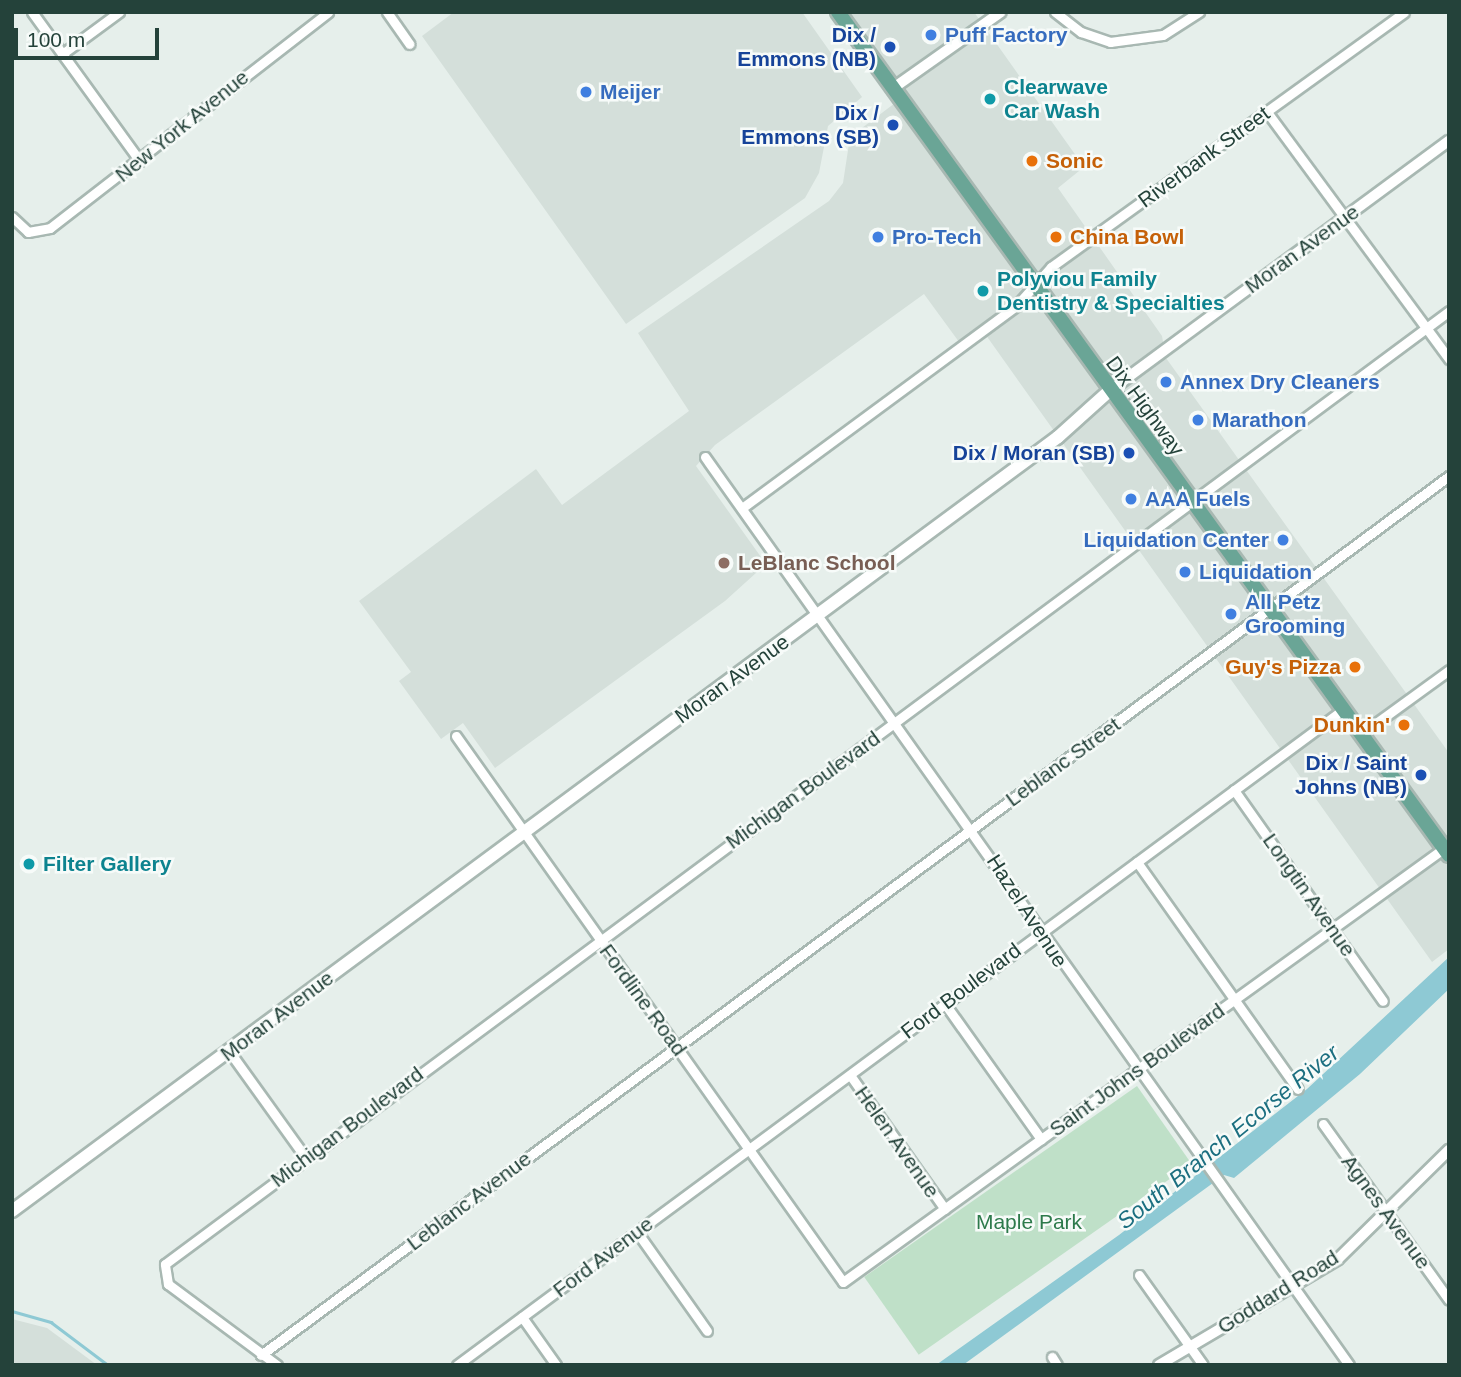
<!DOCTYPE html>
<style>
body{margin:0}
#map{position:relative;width:1461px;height:1377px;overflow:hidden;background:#e6efeb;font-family:Arial,sans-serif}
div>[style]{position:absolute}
.built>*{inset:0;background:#d4dfda}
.green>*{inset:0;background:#bfe0c8;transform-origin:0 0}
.water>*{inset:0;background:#8ec9d4}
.stream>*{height:2.5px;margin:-1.25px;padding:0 1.25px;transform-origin:1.25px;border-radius:1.25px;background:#8ec9d4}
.roads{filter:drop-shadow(2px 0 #a8b8b2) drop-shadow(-2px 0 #a8b8b2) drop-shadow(0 2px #a8b8b2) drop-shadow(0 -2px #a8b8b2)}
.minor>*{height:9px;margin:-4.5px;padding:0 4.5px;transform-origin:4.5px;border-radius:4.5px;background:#fff}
.tertiary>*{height:10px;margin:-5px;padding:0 5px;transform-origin:5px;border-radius:5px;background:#fff}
.secondary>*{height:12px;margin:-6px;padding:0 6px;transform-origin:6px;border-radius:6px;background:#fff}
.primary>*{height:14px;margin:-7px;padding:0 7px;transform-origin:7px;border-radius:7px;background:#6aa596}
.dots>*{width:19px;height:19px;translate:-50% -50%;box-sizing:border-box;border:4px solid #f7fbf9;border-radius:50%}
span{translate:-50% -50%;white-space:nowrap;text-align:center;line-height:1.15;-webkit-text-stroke:5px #f7fbf9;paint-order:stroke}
.transit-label{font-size:21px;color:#164399;font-weight:700}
.right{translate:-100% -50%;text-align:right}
.shop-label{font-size:21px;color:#366cbe;font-weight:700}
.left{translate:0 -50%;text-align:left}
.culture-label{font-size:21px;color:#0d838f;font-weight:700}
.street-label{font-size:21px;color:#24423a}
.food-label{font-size:21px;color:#c56008;font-weight:700}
.education-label{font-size:21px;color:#785e54;font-weight:700}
.park-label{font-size:21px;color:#2d7a4b}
.water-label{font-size:23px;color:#1c6f80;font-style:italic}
.frame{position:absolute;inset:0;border:14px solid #24423a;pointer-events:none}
.scale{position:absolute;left:14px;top:28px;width:145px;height:32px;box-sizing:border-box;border:4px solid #24423a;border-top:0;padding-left:9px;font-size:21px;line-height:24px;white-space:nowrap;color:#24423a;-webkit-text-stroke:5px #f7fbf9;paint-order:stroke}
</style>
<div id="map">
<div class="built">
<i style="clip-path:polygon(454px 12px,802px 12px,862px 97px,828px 126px,819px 173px,805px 198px,626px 324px,422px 36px)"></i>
<i style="clip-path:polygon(838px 12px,974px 12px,1084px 167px,1058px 188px,1162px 336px,1166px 358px,1449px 753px,1449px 949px,1432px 962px,983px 331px,962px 346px,924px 294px,715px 445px,696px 466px,766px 564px,725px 601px,495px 768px,463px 723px,441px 739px,399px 681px,411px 672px,359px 601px,536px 469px,562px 505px,689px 411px,638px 333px,829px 201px,843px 183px,850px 137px,899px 100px)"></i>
<i style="clip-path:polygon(12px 1319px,47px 1328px,97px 1365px,12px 1365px)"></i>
</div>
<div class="green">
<i style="left:1137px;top:1086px;width:95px;height:333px;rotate:55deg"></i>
</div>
<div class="water">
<i style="clip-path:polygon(1449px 957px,1449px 989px,1360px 1074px,1234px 1178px,1224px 1175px,963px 1365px,936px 1365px,1119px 1235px,1307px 1089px)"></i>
</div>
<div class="stream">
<i style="left:12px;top:1311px;width:41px;rotate:15.8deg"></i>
<i style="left:51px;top:1322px;width:71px;rotate:37deg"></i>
</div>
<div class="roads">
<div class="minor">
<i style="left:32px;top:12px;width:184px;rotate:54.1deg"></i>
<i style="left:387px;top:12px;width:39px;rotate:55deg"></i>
<i style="left:1055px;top:12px;width:33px;rotate:38deg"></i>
<i style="left:1081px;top:32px;width:31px;rotate:19deg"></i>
<i style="left:1110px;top:42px;width:53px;rotate:-7.5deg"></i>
<i style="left:1163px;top:35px;width:43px;rotate:-32.6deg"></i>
<i style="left:62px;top:54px;width:71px;rotate:-36.4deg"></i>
<i style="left:1267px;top:112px;width:307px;rotate:53.6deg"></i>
<i style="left:12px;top:217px;width:22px;rotate:43deg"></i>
<i style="left:28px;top:232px;width:22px;rotate:-10deg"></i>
<i style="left:50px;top:228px;width:352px;rotate:-37.8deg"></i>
<i style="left:705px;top:457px;width:1113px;rotate:54.65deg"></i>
<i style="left:742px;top:508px;width:342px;rotate:-36.4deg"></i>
<i style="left:1017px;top:305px;width:51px;rotate:-48.2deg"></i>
<i style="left:1051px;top:267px;width:435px;rotate:-35.8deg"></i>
<i style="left:1361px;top:734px;width:109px;rotate:-36deg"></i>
<i style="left:456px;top:736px;width:669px;rotate:54.67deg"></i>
<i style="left:843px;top:1282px;width:745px;rotate:-35.82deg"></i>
<i style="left:1234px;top:790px;width:258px;rotate:54.8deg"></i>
<i style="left:1137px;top:862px;width:278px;rotate:54.7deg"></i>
<i style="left:945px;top:1004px;width:166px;rotate:54.6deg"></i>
<i style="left:229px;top:1051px;width:132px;rotate:54.3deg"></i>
<i style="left:850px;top:1075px;width:164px;rotate:54.7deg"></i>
<i style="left:1323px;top:1124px;width:216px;rotate:54.4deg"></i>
<i style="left:637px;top:1232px;width:121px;rotate:54.7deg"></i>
<i style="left:1139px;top:1275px;width:110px;rotate:54.6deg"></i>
<i style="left:522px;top:1317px;width:59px;rotate:54.7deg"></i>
<i style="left:261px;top:1355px;width:1478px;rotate:-36.5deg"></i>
<i style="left:1052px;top:1357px;width:9px;rotate:58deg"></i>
<i style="left:277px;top:1365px;width:136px;rotate:-143.4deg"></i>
<i style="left:168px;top:1284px;width:20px;rotate:-99deg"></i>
<i style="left:165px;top:1264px;width:1599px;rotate:-36.58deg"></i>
<i style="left:457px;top:1365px;width:1103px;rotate:-36.49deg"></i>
</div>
<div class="tertiary">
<i style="left:892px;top:89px;width:133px;rotate:-35.2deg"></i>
<i style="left:1108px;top:392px;width:423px;rotate:-36.4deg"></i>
<i style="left:1159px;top:1365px;width:208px;rotate:-30.6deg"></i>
<i style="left:1338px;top:1259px;width:156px;rotate:-44.5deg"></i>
</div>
<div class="secondary">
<i style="left:12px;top:1211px;width:1301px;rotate:-36.5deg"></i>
<i style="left:1058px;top:437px;width:67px;rotate:-42deg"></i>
</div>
<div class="primary">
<i style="left:838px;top:12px;width:1041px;rotate:54.07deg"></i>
</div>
</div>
<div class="dots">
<i style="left:931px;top:35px;background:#3f7fe0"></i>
<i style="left:890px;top:47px;background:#1a4fb4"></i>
<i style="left:586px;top:92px;background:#3f7fe0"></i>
<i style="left:990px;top:99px;background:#0f9aa8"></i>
<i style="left:893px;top:125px;background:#1a4fb4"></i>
<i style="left:1032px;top:161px;background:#e8710a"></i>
<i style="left:878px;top:237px;background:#3f7fe0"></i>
<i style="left:1056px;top:237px;background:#e8710a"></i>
<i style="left:983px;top:291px;background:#0f9aa8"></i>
<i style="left:1166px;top:382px;background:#3f7fe0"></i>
<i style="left:1198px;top:420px;background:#3f7fe0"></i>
<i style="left:1129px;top:453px;background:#1a4fb4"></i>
<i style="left:1131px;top:499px;background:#3f7fe0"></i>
<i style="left:1283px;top:540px;background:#3f7fe0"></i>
<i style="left:724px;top:563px;background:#8d6e63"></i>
<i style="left:1185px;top:572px;background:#3f7fe0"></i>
<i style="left:1231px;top:614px;background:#3f7fe0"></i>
<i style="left:1355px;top:667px;background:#e8710a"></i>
<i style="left:1404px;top:725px;background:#e8710a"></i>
<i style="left:1421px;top:775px;background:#1a4fb4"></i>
<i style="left:29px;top:864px;background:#0f9aa8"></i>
</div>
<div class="transit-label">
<span class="right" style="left:876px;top:47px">Dix /<br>Emmons (NB)</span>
<span class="right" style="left:879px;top:125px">Dix /<br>Emmons (SB)</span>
<span class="right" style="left:1115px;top:453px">Dix / Moran (SB)</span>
<span class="right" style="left:1407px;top:775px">Dix / Saint<br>Johns (NB)</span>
</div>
<div class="shop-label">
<span class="left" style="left:945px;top:35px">Puff Factory</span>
<span class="left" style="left:600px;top:92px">Meijer</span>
<span class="left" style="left:892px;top:237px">Pro-Tech</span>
<span class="left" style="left:1180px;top:382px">Annex Dry Cleaners</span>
<span class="left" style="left:1212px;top:420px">Marathon</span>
<span class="left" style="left:1145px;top:499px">AAA Fuels</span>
<span class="right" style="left:1269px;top:540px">Liquidation Center</span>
<span class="left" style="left:1199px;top:572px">Liquidation</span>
<span class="left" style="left:1245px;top:614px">All Petz<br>Grooming</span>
</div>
<div class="culture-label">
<span class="left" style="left:1004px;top:99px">Clearwave<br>Car Wash</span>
<span class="left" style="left:997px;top:291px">Polyviou Family<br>Dentistry &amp; Specialties</span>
<span class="left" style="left:43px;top:864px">Filter Gallery</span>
</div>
<div class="street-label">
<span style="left:182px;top:126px;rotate:-39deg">New York Avenue</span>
<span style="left:1204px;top:157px;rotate:-36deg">Riverbank Street</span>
<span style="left:1302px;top:249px;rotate:-36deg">Moran Avenue</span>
<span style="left:1145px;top:406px;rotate:54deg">Dix Highway</span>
<span style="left:732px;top:679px;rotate:-36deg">Moran Avenue</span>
<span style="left:1063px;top:762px;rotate:-36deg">Leblanc Street</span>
<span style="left:803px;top:790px;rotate:-36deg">Michigan Boulevard</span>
<span style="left:1309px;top:895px;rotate:55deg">Longtin Avenue</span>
<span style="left:1027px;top:911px;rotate:57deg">Hazel Avenue</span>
<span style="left:961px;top:991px;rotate:-37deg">Ford Boulevard</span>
<span style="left:643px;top:1000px;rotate:54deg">Fordline Road</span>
<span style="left:277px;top:1016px;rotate:-37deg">Moran Avenue</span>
<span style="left:1137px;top:1070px;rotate:-36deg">Saint Johns Boulevard</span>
<span style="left:347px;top:1127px;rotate:-37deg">Michigan Boulevard</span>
<span style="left:897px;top:1142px;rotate:55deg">Helen Avenue</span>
<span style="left:469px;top:1201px;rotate:-37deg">Leblanc Avenue</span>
<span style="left:1386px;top:1212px;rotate:54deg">Agnes Avenue</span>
<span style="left:603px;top:1257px;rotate:-37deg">Ford Avenue</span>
<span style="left:1278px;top:1292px;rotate:-32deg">Goddard Road</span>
</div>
<div class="food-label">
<span class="left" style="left:1046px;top:161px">Sonic</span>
<span class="left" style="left:1070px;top:237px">China Bowl</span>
<span class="right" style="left:1341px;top:667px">Guy's Pizza</span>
<span class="right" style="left:1390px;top:725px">Dunkin'</span>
</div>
<div class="education-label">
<span class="left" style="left:738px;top:563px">LeBlanc School</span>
</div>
<div class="park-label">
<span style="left:1029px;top:1222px">Maple Park</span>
</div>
<div class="water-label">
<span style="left:1228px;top:1137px;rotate:-39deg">South Branch Ecorse River</span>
</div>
<div class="frame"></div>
<div class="scale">100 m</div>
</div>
